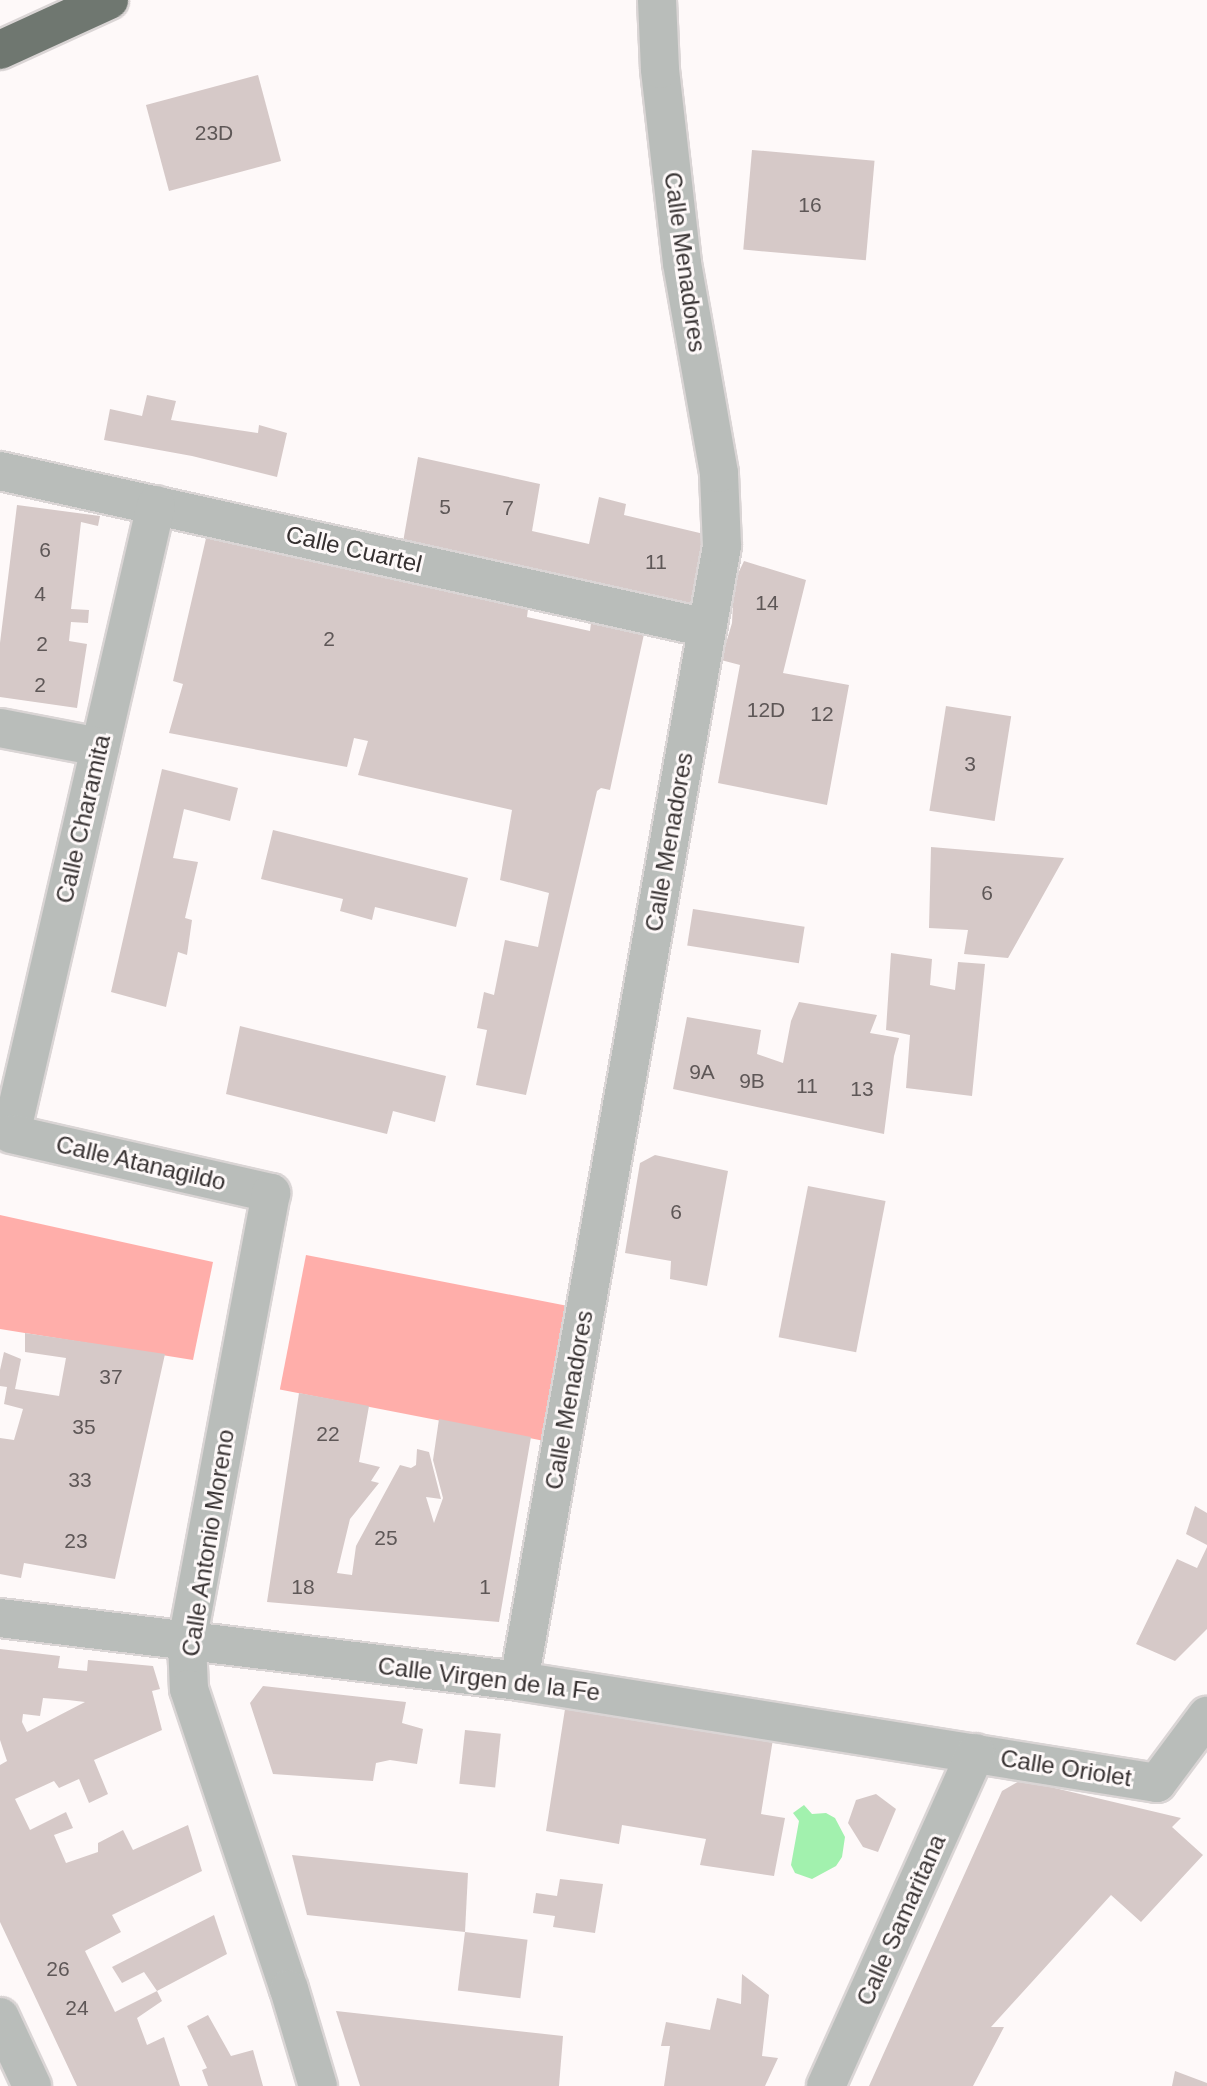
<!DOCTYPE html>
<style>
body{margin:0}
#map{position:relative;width:1207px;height:2086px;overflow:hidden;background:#fef9f9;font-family:Helvetica,sans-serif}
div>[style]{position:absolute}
.green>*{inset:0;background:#ffaeaa;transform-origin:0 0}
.water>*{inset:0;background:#a2f1ae}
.building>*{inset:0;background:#d6c9c8;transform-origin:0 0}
.roads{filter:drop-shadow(2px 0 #dad5d5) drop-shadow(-2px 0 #dad5d5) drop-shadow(0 2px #dad5d5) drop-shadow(0 -2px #dad5d5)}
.street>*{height:38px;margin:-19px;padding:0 19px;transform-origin:19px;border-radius:19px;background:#b9bdba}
.highway>*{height:38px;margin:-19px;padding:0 19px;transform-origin:19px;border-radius:19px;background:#6f7770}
span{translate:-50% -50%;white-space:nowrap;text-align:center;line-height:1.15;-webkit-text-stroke:6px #fef9f9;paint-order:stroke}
.number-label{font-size:21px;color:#5e5757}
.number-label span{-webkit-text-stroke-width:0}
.street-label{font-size:24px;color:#363131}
</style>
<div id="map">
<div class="green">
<i style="clip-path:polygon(0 1215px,213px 1262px,193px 1360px,0 1329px)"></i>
<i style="left:306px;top:1255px;width:272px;height:137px;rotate:11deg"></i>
</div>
<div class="water">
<i style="clip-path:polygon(804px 1805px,812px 1814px,826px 1813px,835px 1818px,845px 1837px,842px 1857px,836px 1866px,812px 1879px,795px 1873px,791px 1865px,799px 1821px,793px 1813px)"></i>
</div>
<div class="building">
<i style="left:258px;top:75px;width:89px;height:116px;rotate:75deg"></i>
<i style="left:752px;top:150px;width:123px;height:100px;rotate:5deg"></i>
<i style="clip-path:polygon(147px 395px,176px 401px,171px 420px,258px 433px,259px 425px,287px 433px,277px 477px,192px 456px,104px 440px,110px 409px,142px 416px)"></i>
<i style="clip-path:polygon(418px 457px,540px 484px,532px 531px,589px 544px,599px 497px,626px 504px,624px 515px,704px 534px,690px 610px,403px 542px)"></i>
<i style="clip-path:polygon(17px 505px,100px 516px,98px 526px,81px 522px,71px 609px,89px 610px,88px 623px,71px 622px,69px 641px,87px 644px,77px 708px,0 697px,0 643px)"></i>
<i style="clip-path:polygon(207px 534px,485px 597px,528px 609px,527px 617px,590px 631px,591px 623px,644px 634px,610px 790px,601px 788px,597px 791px,526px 1095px,476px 1085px,487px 1030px,477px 1028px,484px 992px,494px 995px,505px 940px,538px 947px,549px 893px,500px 880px,512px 810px,358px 775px,368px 741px,354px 738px,347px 767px,169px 733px,183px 684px,173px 681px)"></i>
<i style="clip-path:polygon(744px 561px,806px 580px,783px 673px,849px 685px,827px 805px,718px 783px,740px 665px,721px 660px,732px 623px,734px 582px)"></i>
<i style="left:946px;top:706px;width:66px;height:106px;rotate:9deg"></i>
<i style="clip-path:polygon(162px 769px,238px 788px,230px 821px,184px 809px,173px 858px,198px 862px,185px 918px,192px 920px,187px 955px,178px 952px,166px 1007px,111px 992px)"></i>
<i style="clip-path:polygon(273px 830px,468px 878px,456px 927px,375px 907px,372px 920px,340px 911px,343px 899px,261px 879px)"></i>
<i style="clip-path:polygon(931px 847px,1064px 858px,1008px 958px,964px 954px,968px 930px,929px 928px)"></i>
<i style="left:693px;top:909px;width:113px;height:37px;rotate:9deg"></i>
<i style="clip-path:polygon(891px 953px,932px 959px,930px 985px,955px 990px,958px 962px,985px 964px,972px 1096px,906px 1088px,910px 1035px,886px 1030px)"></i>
<i style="clip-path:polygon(799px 1002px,877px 1015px,870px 1033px,899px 1038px,894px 1056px,884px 1134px,673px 1089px,687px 1017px,761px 1030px,757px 1054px,783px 1063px,791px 1021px)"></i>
<i style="clip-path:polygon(240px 1026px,446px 1076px,435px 1122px,393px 1111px,387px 1134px,226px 1094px)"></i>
<i style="clip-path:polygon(655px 1155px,728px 1171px,707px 1286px,670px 1279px,671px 1261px,625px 1253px,640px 1163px)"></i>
<i style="left:808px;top:1186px;width:79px;height:154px;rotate:11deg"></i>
<i style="clip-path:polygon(25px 1333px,165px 1354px,115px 1579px,24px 1563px,21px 1578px,0 1574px,0 1438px,14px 1440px,23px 1409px,4px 1404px,7px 1387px,0 1386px,0 1370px,4px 1352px,21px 1359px,15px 1389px,59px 1396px,66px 1358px,25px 1352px)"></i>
<i style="clip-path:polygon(299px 1393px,369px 1406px,359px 1462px,380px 1467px,371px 1481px,379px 1483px,350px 1519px,337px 1573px,352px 1575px,356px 1546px,400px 1465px,411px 1468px,416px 1465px,417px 1449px,429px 1452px,441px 1499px,426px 1497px,434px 1523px,443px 1498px,433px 1460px,439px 1419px,531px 1437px,499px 1622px,267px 1602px)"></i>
<i style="clip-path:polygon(1195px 1506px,1207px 1513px,1207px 1545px,1186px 1534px)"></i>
<i style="clip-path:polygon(1207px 1547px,1207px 1629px,1175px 1661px,1136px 1644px,1177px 1559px,1197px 1568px)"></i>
<i style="clip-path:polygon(evenodd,0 1649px,60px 1656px,58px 1668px,87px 1671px,88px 1660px,153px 1666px,160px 1689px,152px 1691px,162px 1730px,94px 1760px,108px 1794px,89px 1803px,79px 1779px,59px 1788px,54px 1781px,15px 1799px,30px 1830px,66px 1812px,73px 1828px,54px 1835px,66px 1863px,98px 1852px,98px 1843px,123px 1830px,133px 1850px,188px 1825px,202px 1871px,112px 1915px,121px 1932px,85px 1951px,115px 2012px,157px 1991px,162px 2001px,137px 2018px,147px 2045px,164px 2037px,180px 2086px,77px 2086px,0 1922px,0 1765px,7px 1761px,0 1740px,0 1649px,43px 1698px,68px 1700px,85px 1702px,27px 1732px,22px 1722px,23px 1714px,40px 1716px,43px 1698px)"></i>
<i style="clip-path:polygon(263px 1686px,406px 1702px,402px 1723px,423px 1729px,417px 1764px,390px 1760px,376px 1763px,373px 1781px,273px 1774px,250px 1703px)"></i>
<i style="clip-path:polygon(565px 1709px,773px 1739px,761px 1814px,785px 1818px,774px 1876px,700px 1865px,706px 1839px,622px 1825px,619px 1844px,546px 1831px)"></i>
<i style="left:465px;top:1730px;width:36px;height:54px;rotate:6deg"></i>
<i style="clip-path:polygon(1021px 1780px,1181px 1818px,1172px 1827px,1203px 1855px,1141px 1922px,1111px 1895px,991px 2027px,1004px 2027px,973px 2086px,869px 2086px,1002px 1791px)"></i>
<i style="clip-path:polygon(876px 1794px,896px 1809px,878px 1852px,863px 1847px,848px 1823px,856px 1800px)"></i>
<i style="clip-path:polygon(292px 1855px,468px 1873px,465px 1932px,307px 1915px)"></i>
<i style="clip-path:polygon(560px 1879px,603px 1884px,595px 1933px,553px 1927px,555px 1916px,533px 1913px,536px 1893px,557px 1896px)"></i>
<i style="clip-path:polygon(214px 1915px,227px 1954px,157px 1991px,144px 1972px,122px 1983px,112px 1967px)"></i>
<i style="left:465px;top:1932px;width:63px;height:59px;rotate:7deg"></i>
<i style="clip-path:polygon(742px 1974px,769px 1995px,762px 2056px,778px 2058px,765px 2086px,664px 2086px,670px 2046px,661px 2046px,666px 2022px,710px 2030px,717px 1998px,741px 2004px)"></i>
<i style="clip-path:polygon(336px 2011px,563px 2036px,559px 2086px,360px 2086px)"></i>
<i style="clip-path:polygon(208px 2015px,231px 2056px,253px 2050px,263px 2086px,208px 2086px,202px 2070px,207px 2068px,187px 2026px)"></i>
<i style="clip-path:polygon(1175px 2071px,1207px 2083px,1207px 2086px,1172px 2086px)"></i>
</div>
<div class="roads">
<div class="street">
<i style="left:0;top:471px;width:724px;rotate:12.52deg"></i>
<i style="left:156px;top:505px;width:645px;rotate:102.98deg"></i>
<i style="left:11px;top:1134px;width:267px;rotate:12.8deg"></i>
<i style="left:271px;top:1193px;width:457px;rotate:100.6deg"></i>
<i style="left:187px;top:1642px;width:47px;rotate:87.6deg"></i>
<i style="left:189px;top:1689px;width:316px;rotate:71.6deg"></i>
<i style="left:289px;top:1989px;width:101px;rotate:73.4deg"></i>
<i style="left:0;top:728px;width:102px;rotate:10.8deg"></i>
<i style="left:0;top:1618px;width:523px;rotate:6.92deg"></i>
<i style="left:519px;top:1681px;width:646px;rotate:9.08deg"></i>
<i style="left:1157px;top:1783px;width:84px;rotate:-53.3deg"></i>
<i style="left:519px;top:1681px;width:1153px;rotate:-79.86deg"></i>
<i style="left:722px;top:546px;width:73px;rotate:-92.4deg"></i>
<i style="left:719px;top:473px;width:213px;rotate:-100deg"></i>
<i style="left:682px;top:263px;width:195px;rotate:-96.5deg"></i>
<i style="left:660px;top:69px;width:69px;rotate:-92.5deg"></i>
<i style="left:0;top:2017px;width:76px;rotate:65.1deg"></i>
<i style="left:826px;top:2086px;width:365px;rotate:-65.8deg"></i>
</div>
<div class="highway">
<i style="left:0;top:50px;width:120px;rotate:-24.6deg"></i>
</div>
</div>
<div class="number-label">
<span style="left:214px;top:133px">23D</span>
<span style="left:810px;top:205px">16</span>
<span style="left:445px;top:507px">5</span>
<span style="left:508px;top:508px">7</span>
<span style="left:45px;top:550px">6</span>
<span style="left:656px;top:562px">11</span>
<span style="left:40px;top:594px">4</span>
<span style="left:767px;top:603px">14</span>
<span style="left:329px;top:639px">2</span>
<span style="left:42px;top:644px">2</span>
<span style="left:40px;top:685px">2</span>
<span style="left:766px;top:710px">12D</span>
<span style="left:822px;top:714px">12</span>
<span style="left:970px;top:764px">3</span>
<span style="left:987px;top:893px">6</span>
<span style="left:702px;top:1072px">9A</span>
<span style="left:752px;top:1081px">9B</span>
<span style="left:807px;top:1086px">11</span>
<span style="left:862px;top:1089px">13</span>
<span style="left:676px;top:1212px">6</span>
<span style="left:111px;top:1377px">37</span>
<span style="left:84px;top:1427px">35</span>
<span style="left:328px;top:1434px">22</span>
<span style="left:80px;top:1480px">33</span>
<span style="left:386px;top:1538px">25</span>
<span style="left:76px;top:1541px">23</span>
<span style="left:303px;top:1587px">18</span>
<span style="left:485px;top:1587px">1</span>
<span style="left:58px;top:1969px">26</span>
<span style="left:77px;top:2008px">24</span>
</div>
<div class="street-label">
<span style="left:685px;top:262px;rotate:82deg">Calle Menadores</span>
<span style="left:354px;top:549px;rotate:13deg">Calle Cuartel</span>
<span style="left:83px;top:819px;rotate:-77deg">Calle Charamita</span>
<span style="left:669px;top:842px;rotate:-80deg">Calle Menadores</span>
<span style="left:141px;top:1163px;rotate:13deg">Calle Atanagildo</span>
<span style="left:569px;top:1400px;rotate:-80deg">Calle Menadores</span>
<span style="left:208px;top:1543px;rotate:-81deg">Calle Antonio Moreno</span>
<span style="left:489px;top:1679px;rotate:7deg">Calle Virgen de la Fe</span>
<span style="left:1066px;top:1768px;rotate:9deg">Calle Oriolet</span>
<span style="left:901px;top:1920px;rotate:-66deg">Calle Samaritana</span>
</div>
</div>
